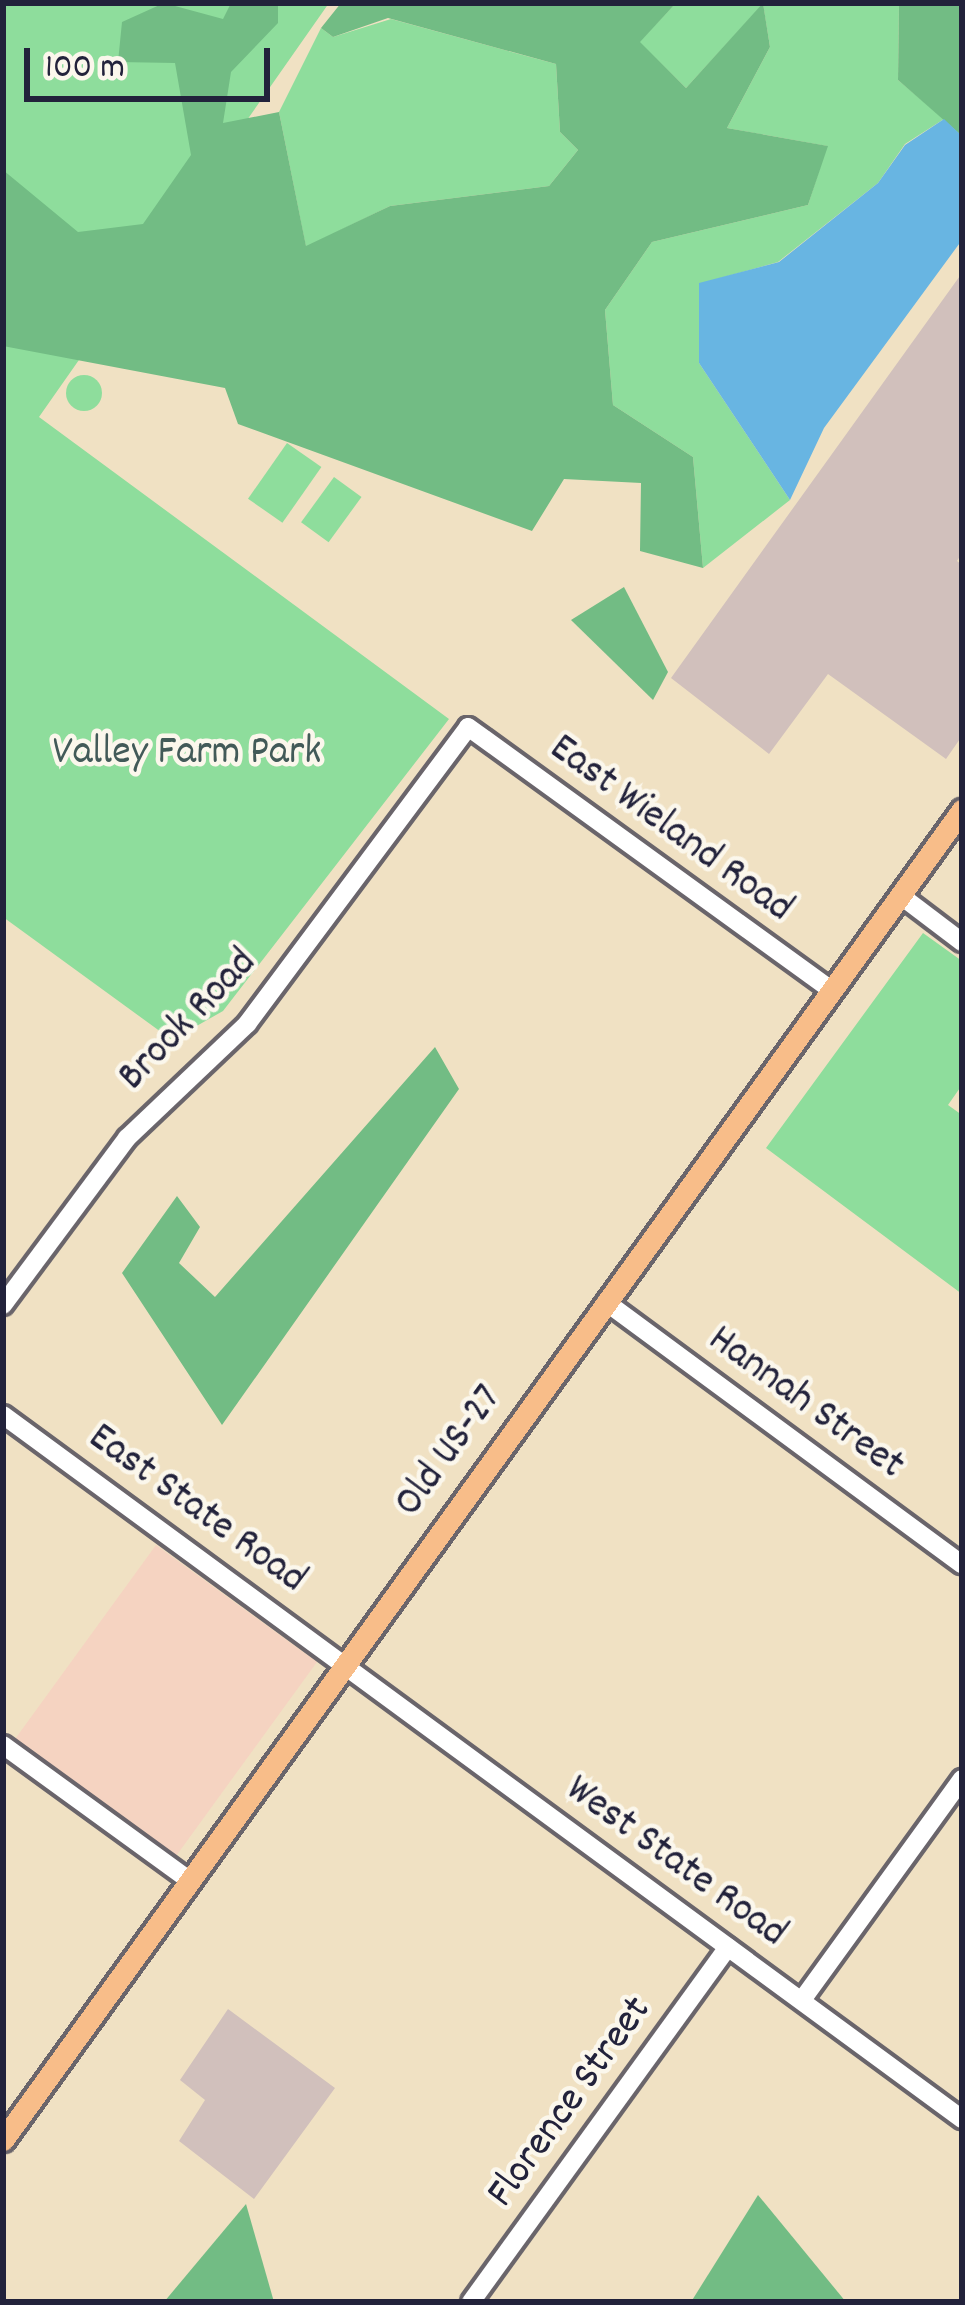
<!DOCTYPE html>
<style>
body{margin:0}
#map{position:relative;width:965px;height:2305px;overflow:hidden;background:#f0e1c3;font-family:Dekko,sans-serif}
div>[style]{position:absolute}
.built>*{inset:0;background:#f5d3c1;transform-origin:0 0}
.industrial>*{inset:0;background:#d1c0bc}
.green>*{inset:0;background:#8edd9c;transform-origin:0 0}
.round{border-radius:50%}
.forest>*{inset:0;background:#72bc84}
.water>*{inset:0;background:#68b5e2}
.roads{filter:drop-shadow(3px 0 #6a656b) drop-shadow(-3px 0 #6a656b) drop-shadow(0 3px #6a656b) drop-shadow(0 -3px #6a656b)}
.minor>*{height:18px;margin:-9px;padding:0 9px;transform-origin:9px;border-radius:9px;background:#fff}
.major>*{height:21px;margin:-10.5px;padding:0 10.5px;transform-origin:10.5px;border-radius:10.5px;background:#f8bd89}
span{translate:-50% -50%;white-space:nowrap;text-align:center;line-height:1.15;-webkit-text-stroke:9px #fbf7ec;paint-order:stroke}
.park-label{font-size:42px;color:#425a58}
.street-label{font-size:42px;color:#22223b}
.frame{position:absolute;inset:0;border:6px solid #22223b;pointer-events:none}
.scale{position:absolute;left:24px;top:48px;width:246px;height:54px;box-sizing:border-box;border:6px solid #22223b;border-top:0;padding-left:15px;font-size:36px;line-height:42px;white-space:nowrap;color:#22223b;-webkit-text-stroke:9px #fbf7ec;paint-order:stroke}
</style>
<div id="map">
<div class="built">
<i style="left:156px;top:1545px;width:199px;height:241px;rotate:36deg"></i>
</div>
<div class="industrial">
<i style="clip-path:polygon(962px 273px,962px 553px,957px 561px,962px 565px,962px 736px,946px 759px,828px 674px,769px 754px,671px 678px)"></i>
<i style="clip-path:polygon(228px 2009px,335px 2088px,254px 2199px,179px 2141px,205px 2100px,180px 2080px)"></i>
</div>
<div class="green">
<i style="clip-path:polygon(3px 3px,329px 3px,39px 417px,449px 719px,223px 1011px,172px 1040px,3px 917px)"></i>
<i style="clip-path:polygon(676px 3px,899px 3px,898px 80px,944px 119px,905px 144px,878px 183px,778px 262px,699px 284px,699px 363px,790px 500px,703px 568px,693px 457px,613px 405px,605px 310px,652px 242px,808px 205px,827px 146px,727px 128px,770px 47px,763px 4px,686px 88px,639px 42px)"></i>
<i style="clip-path:polygon(391px 19px,556px 64px,560px 132px,578px 150px,549px 186px,390px 206px,306px 247px,279px 112px,321px 28px,333px 37px)"></i>
<i class="round" style="left:66px;top:375px;width:36px;height:36px"></i>
<i style="left:287px;top:443px;width:42px;height:68px;rotate:35deg"></i>
<i style="left:334px;top:477px;width:34px;height:56px;rotate:36deg"></i>
<i style="clip-path:polygon(923px 933px,962px 961px,962px 1085px,948px 1105px,962px 1115px,962px 1294px,766px 1148px)"></i>
</div>
<div class="forest">
<i style="clip-path:polygon(164px 3px,223px 19px,231px 3px,278px 3px,278px 23px,231px 72px,223px 123px,279px 112px,306px 246px,390px 206px,549px 186px,578px 150px,560px 132px,556px 64px,388px 18px,333px 37px,321px 28px,341px 3px,676px 3px,640px 42px,686px 88px,763px 3px,770px 47px,727px 128px,828px 146px,808px 205px,652px 242px,605px 310px,613px 405px,693px 457px,703px 568px,640px 551px,641px 483px,564px 479px,532px 531px,238px 424px,225px 388px,3px 346px,3px 170px,78px 232px,143px 224px,191px 155px,175px 63px,118px 62px,122px 22px)"></i>
<i style="clip-path:polygon(899px 3px,962px 3px,962px 136px,898px 80px)"></i>
<i style="clip-path:polygon(624px 587px,668px 672px,653px 700px,571px 620px)"></i>
<i style="clip-path:polygon(435px 1047px,459px 1089px,222px 1425px,122px 1273px,177px 1196px,200px 1227px,179px 1263px,215px 1297px)"></i>
<i style="clip-path:polygon(758px 2195px,846px 2302px,691px 2302px)"></i>
<i style="clip-path:polygon(246px 2204px,274px 2302px,164px 2302px)"></i>
</div>
<div class="water">
<i style="clip-path:polygon(944px 119px,962px 136px,962px 240px,824px 428px,790px 500px,699px 363px,699px 283px,779px 262px,878px 183px,905px 145px)"></i>
</div>
<div class="roads">
<div class="minor">
<i style="left:900px;top:895px;width:78px;rotate:37.2deg"></i>
<i style="left:606px;top:1302px;width:442px;rotate:36.4deg"></i>
<i style="left:3px;top:1305px;width:208px;rotate:-53.4deg"></i>
<i style="left:127px;top:1138px;width:166px;rotate:-43.5deg"></i>
<i style="left:247px;top:1024px;width:370px;rotate:-53.3deg"></i>
<i style="left:468px;top:727px;width:448px;rotate:35.9deg"></i>
<i style="left:3px;top:1415px;width:1190px;rotate:36.28deg"></i>
<i style="left:3px;top:1745px;width:231px;rotate:36deg"></i>
<i style="left:802px;top:2000px;width:273px;rotate:-54.1deg"></i>
<i style="left:471px;top:2302px;width:438px;rotate:-54.1deg"></i>
</div>
<div class="major">
<i style="left:3px;top:2140px;width:1640px;rotate:-54.21deg"></i>
</div>
</div>
<div class="park-label">
<span style="left:187px;top:754px">Valley Farm Park</span>
</div>
<div class="street-label">
<span style="left:670px;top:830px;rotate:36deg">East Wieland Road</span>
<span style="left:189px;top:1021px;rotate:-46deg">Brook Road</span>
<span style="left:805px;top:1404px;rotate:36deg">Hannah Street</span>
<span style="left:450px;top:1452px;rotate:-54deg">Old US-27</span>
<span style="left:196px;top:1510px;rotate:36deg">East State Road</span>
<span style="left:675px;top:1863px;rotate:36deg">West State Road</span>
<span style="left:571px;top:2103px;rotate:-54deg">Florence Street</span>
</div>
<div class="frame"></div>
<div class="scale">100 m</div>
</div>
